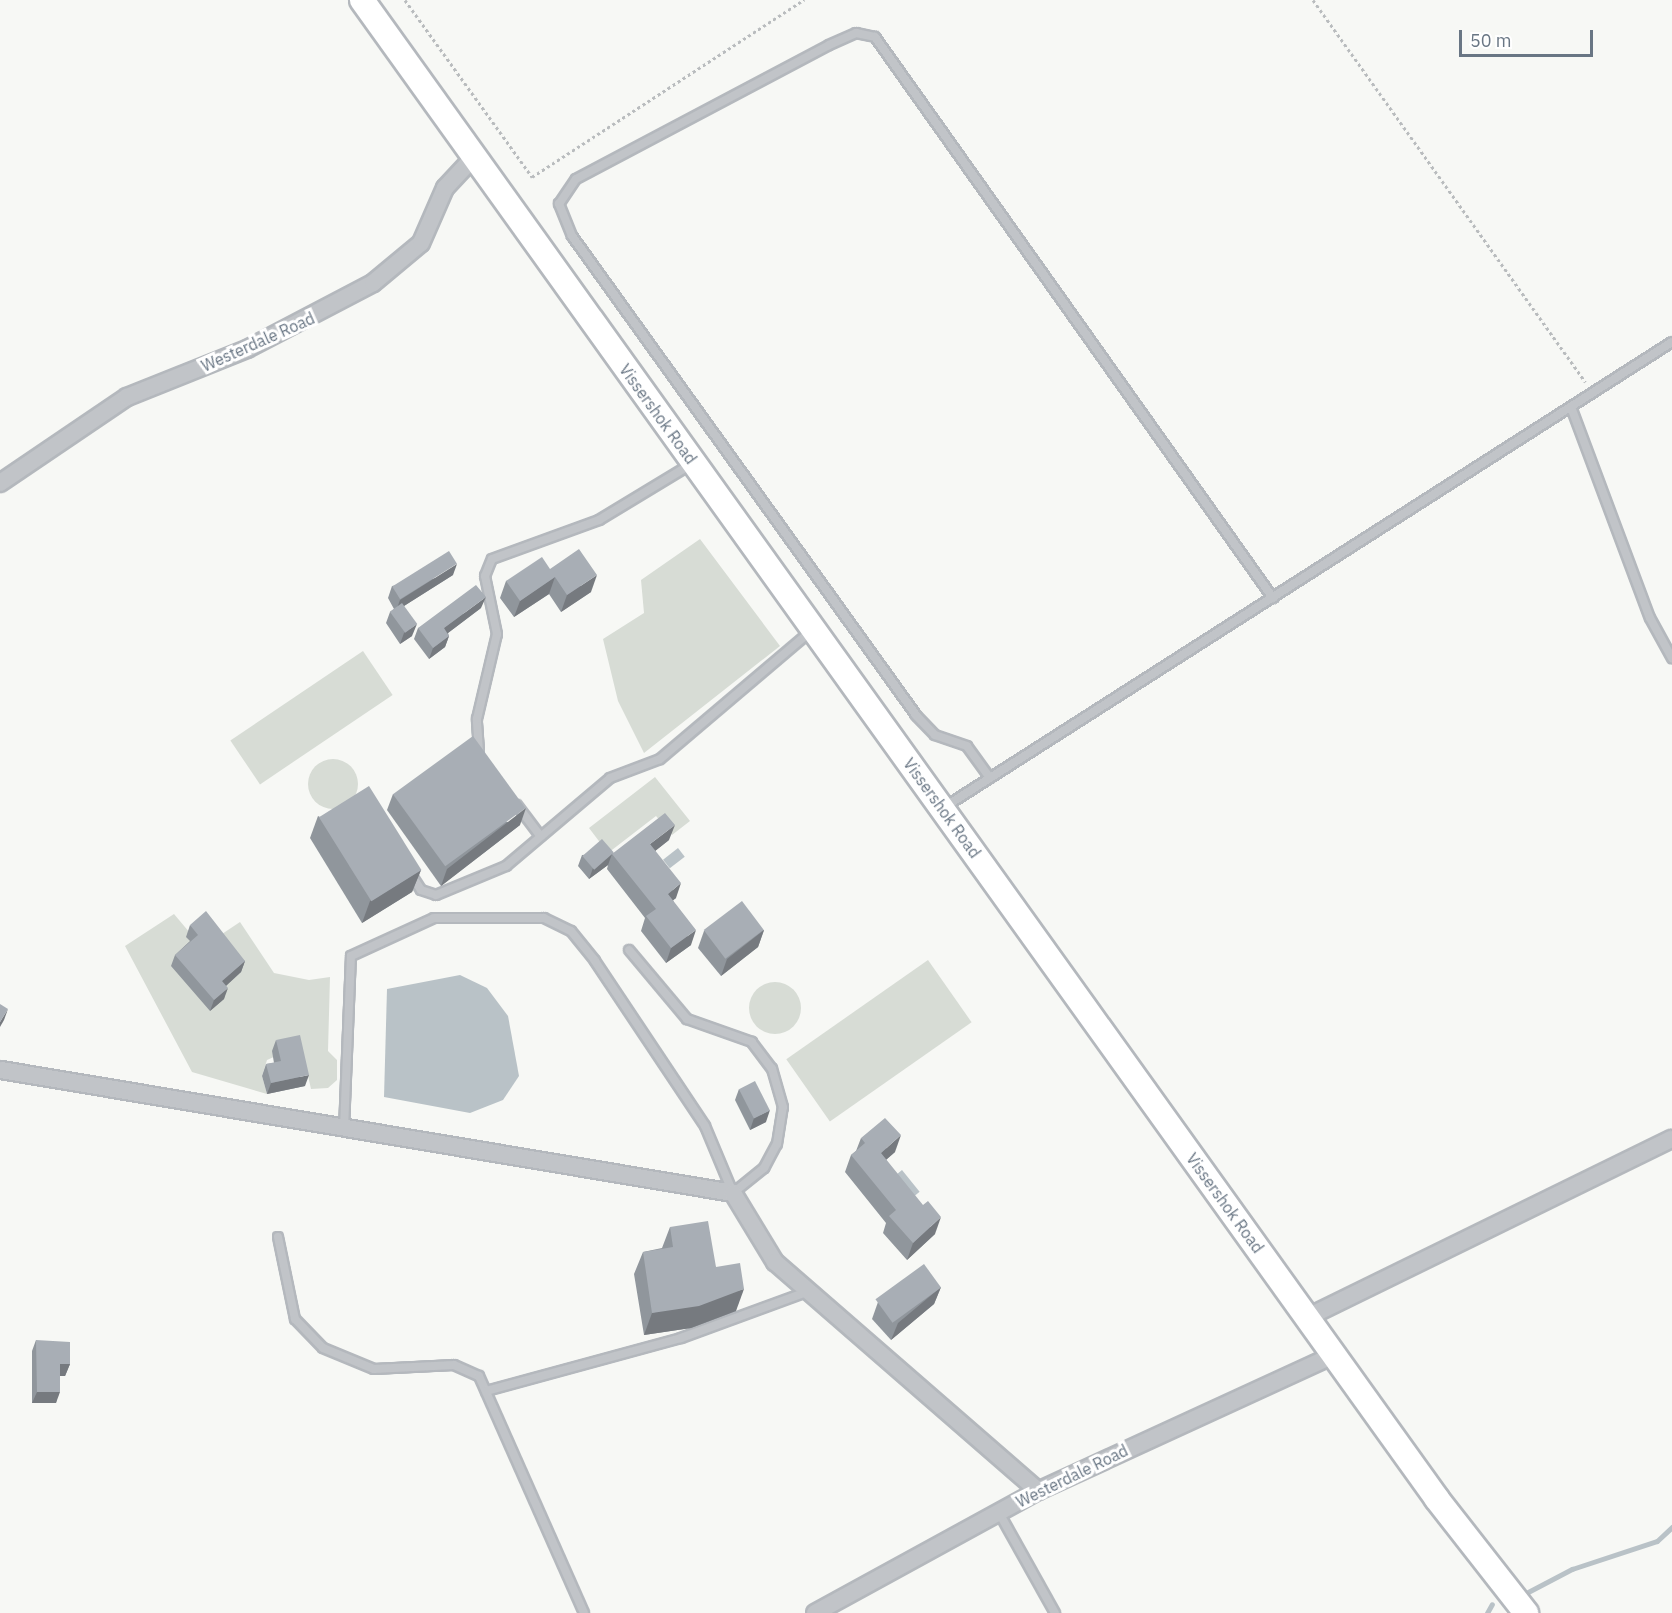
<!DOCTYPE html>
<style>
body{margin:0}
#map{position:relative;width:1672px;height:1613px;overflow:hidden;background:#f7f8f5;font-family:"IBM Plex Sans",sans-serif}
div>[style]{position:absolute}
.green>*{inset:0;background:#d7dcd5;transform-origin:0 0}
.round{border-radius:50%}
.water>*{inset:0;background:#b9c2c7;transform-origin:0 0}
.stream>*{height:5px;margin:-2.5px;padding:0 2.5px;transform-origin:2.5px;border-radius:2.5px;background:#b9c2c7}
.path>*{height:3px;margin-top:-1.5px;transform-origin:0;background:repeating-linear-gradient(90deg,#b9bcbe 0 3px,transparent 0 6px)}
.roads{filter:drop-shadow(2px 0 #b4b8bd) drop-shadow(-2px 0 #b4b8bd) drop-shadow(0 2px #b4b8bd) drop-shadow(0 -2px #b4b8bd)}
.service>*{height:8px;margin:-4px;padding:0 4px;transform-origin:4px;border-radius:4px;background:#c1c4c8}
.minor>*{height:16px;margin:-8px;padding:0 8px;transform-origin:8px;border-radius:8px;background:#c1c4c8}
.secondary>*{height:24px;margin:-12px;padding:0 12px;transform-origin:12px;border-radius:12px;background:#fff}
.wall>*{inset:0;background:#90969c}
.shaded-wall>*{inset:0;background:#767a7f}
.building>*{inset:0;background:#a8aeb5;transform-origin:0 0}
span{translate:-50% -50%;white-space:nowrap;text-align:center;line-height:1.15;-webkit-text-stroke:6px #fff;paint-order:stroke}
.street-label{font-size:16px;color:#697684}
.scale{position:absolute;left:1459px;top:30px;width:134px;height:27px;box-sizing:border-box;border:3px solid #697684;border-top:0;padding-left:8px;font-size:18px;line-height:21px;white-space:nowrap;color:#697684;-webkit-text-stroke:4px #fff;paint-order:stroke}
</style>
<div id="map">
<div class="green">
<i style="clip-path:polygon(700px 539px,780px 646px,644px 753px,618px 701px,603px 639px,644px 613px,641px 580px)"></i>
<i style="left:363px;top:651px;width:53px;height:160px;rotate:56deg"></i>
<i class="round" style="left:308px;top:759px;width:50px;height:50px"></i>
<i style="clip-path:polygon(655px 777px,690px 821px,672px 835px,656px 816px,608px 853px,589px 828px)"></i>
<i style="clip-path:polygon(174px 914px,190px 933px,213px 940px,240px 922px,274px 973px,309px 980px,330px 977px,328px 1051px,337px 1060px,337px 1080px,328px 1088px,311px 1089px,301px 1045px,267px 1060px,262px 1076px,267px 1094px,192px 1072px,125px 946px)"></i>
<i style="left:928px;top:960px;width:76px;height:173px;rotate:55deg"></i>
<i class="round" style="left:749px;top:982px;width:52px;height:52px"></i>
</div>
<div class="water">
<i style="left:678px;top:848px;width:11px;height:19px;rotate:52deg"></i>
<i style="clip-path:polygon(460px 975px,487px 988px,508px 1016px,519px 1076px,503px 1100px,470px 1113px,384px 1097px,387px 989px)"></i>
<i style="left:902px;top:1170px;width:28px;height:9px;rotate:51deg"></i>
</div>
<div class="stream">
<i style="left:1528px;top:1592px;width:50px;rotate:-27.6deg"></i>
<i style="left:1572px;top:1569px;width:89px;rotate:-18.2deg"></i>
<i style="left:1657px;top:1541px;width:21px;rotate:-43deg"></i>
<i style="left:1487px;top:1613px;width:10px;rotate:-61deg"></i>
</div>
<div class="path">
<i style="left:405px;top:0;width:218px;rotate:54.3deg"></i>
<i style="left:532px;top:177px;width:325px;rotate:-33.1deg"></i>
<i style="left:1313px;top:0;width:469px;rotate:54.5deg"></i>
</div>
<div class="roads">
<div class="service">
<i style="left:1571px;top:407px;width:225px;rotate:69.5deg"></i>
<i style="left:1650px;top:618px;width:46px;rotate:61.2deg"></i>
<i style="left:479px;top:751px;width:32px;rotate:-94deg"></i>
<i style="left:477px;top:719px;width:87px;rotate:-76.8deg"></i>
<i style="left:497px;top:634px;width:59px;rotate:-101.7deg"></i>
<i style="left:485px;top:576px;width:18px;rotate:-68deg"></i>
<i style="left:492px;top:559px;width:114px;rotate:-20deg"></i>
<i style="left:599px;top:520px;width:110px;rotate:-31.2deg"></i>
<i style="left:990px;top:778px;width:39px;rotate:-126deg"></i>
<i style="left:967px;top:746px;width:34px;rotate:-161deg"></i>
<i style="left:935px;top:735px;width:28px;rotate:-134deg"></i>
<i style="left:916px;top:715px;width:590px;rotate:-125.68deg"></i>
<i style="left:572px;top:236px;width:35px;rotate:-112deg"></i>
<i style="left:559px;top:204px;width:30px;rotate:-56deg"></i>
<i style="left:576px;top:179px;width:286px;rotate:-27.9deg"></i>
<i style="left:829px;top:45px;width:30px;rotate:-24deg"></i>
<i style="left:856px;top:33px;width:19px;rotate:12deg"></i>
<i style="left:875px;top:37px;width:688px;rotate:54.65deg"></i>
<i style="left:517px;top:805px;width:39px;rotate:53deg"></i>
<i style="left:943px;top:808px;width:865px;rotate:-32.59deg"></i>
<i style="left:410px;top:873px;width:20px;rotate:57deg"></i>
<i style="left:421px;top:890px;width:16px;rotate:18deg"></i>
<i style="left:436px;top:895px;width:76px;rotate:-22.5deg"></i>
<i style="left:506px;top:866px;width:136px;rotate:-40.2deg"></i>
<i style="left:610px;top:778px;width:53px;rotate:-20.8deg"></i>
<i style="left:660px;top:759px;width:199px;rotate:-40.3deg"></i>
<i style="left:344px;top:1129px;width:173px;rotate:-87.7deg"></i>
<i style="left:351px;top:956px;width:91px;rotate:-24.6deg"></i>
<i style="left:434px;top:918px;width:110px"></i>
<i style="left:544px;top:918px;width:30px;rotate:26deg"></i>
<i style="left:571px;top:931px;width:38px;rotate:51deg"></i>
<i style="left:595px;top:961px;width:198px;rotate:56.3deg"></i>
<i style="left:705px;top:1126px;width:73px;rotate:67.3deg"></i>
<i style="left:733px;top:1193px;width:40px;rotate:-39deg"></i>
<i style="left:764px;top:1168px;width:27px;rotate:-62deg"></i>
<i style="left:777px;top:1144px;width:37px;rotate:-81deg"></i>
<i style="left:783px;top:1107px;width:40px;rotate:-106deg"></i>
<i style="left:772px;top:1069px;width:34px;rotate:-127deg"></i>
<i style="left:752px;top:1042px;width:69px;rotate:-160.5deg"></i>
<i style="left:687px;top:1019px;width:90px;rotate:-130deg"></i>
<i style="left:278px;top:1237px;width:84px;rotate:78.3deg"></i>
<i style="left:295px;top:1319px;width:40px;rotate:46deg"></i>
<i style="left:323px;top:1348px;width:55px;rotate:22.4deg"></i>
<i style="left:374px;top:1369px;width:80px;rotate:-2.9deg"></i>
<i style="left:454px;top:1365px;width:27px;rotate:24deg"></i>
<i style="left:479px;top:1376px;width:259px;rotate:66.1deg"></i>
<i style="left:486px;top:1391px;width:202px;rotate:-15.2deg"></i>
<i style="left:681px;top:1338px;width:134px;rotate:-20.1deg"></i>
<i style="left:998px;top:1511px;width:117px;rotate:60.8deg"></i>
</div>
<div class="minor">
<i style="left:0;top:483px;width:153px;rotate:-34.1deg"></i>
<i style="left:127px;top:397px;width:129px;rotate:-21.8deg"></i>
<i style="left:247px;top:349px;width:142px;rotate:-27.6deg"></i>
<i style="left:373px;top:283px;width:62px;rotate:-39.8deg"></i>
<i style="left:421px;top:243px;width:60px;rotate:-66.4deg"></i>
<i style="left:445px;top:188px;width:42px;rotate:-46.9deg"></i>
<i style="left:1px;top:1070px;width:742px;rotate:9.54deg"></i>
<i style="left:733px;top:1193px;width:81px;rotate:58.7deg"></i>
<i style="left:775px;top:1262px;width:349px;rotate:41deg"></i>
<i style="left:1308px;top:1317px;width:405px;rotate:-26.1deg"></i>
<i style="left:815px;top:1613px;width:254px;rotate:-28.7deg"></i>
<i style="left:1038px;top:1491px;width:328px;rotate:-24.7deg"></i>
</div>
<div class="secondary">
<i style="left:362px;top:0;width:1845px;rotate:54.35deg"></i>
<i style="left:1437px;top:1499px;width:145px;rotate:52deg"></i>
</div>
</div>
<div class="wall">
<i style="clip-path:polygon(550px 569px,591px 592px,561px 612px,549px 594px,514px 617px,500px 598px,506px 581px)"></i>
<i style="clip-path:polygon(453px 575px,404px 606px,412px 636px,400px 644px,386px 623px,390px 612px,394px 609px,388px 598px,392px 586px)"></i>
<i style="clip-path:polygon(481px 608px,448px 633px,449px 636px,445px 647px,429px 659px,414px 639px,418px 628px)"></i>
<i style="clip-path:polygon(393px 794px,520px 825px,441px 886px,387px 810px)"></i>
<i style="clip-path:polygon(318px 816px,421px 870px,412px 892px,362px 923px,310px 838px)"></i>
<i style="clip-path:polygon(669px 840px,655px 851px,676px 898px,673px 900px,691px 945px,666px 963px,641px 931px,645px 918px,607px 869px,608px 865px,589px 879px,578px 866px,582px 855px,614px 853px)"></i>
<i style="clip-path:polygon(190px 925px,245px 961px,241px 972px,226px 986px,224px 999px,210px 1011px,171px 966px,175px 955px,190px 941px,186px 937px)"></i>
<i style="clip-path:polygon(764px 930px,758px 947px,721px 976px,698px 948px,704px 931px)"></i>
<i style="clip-path:polygon(276px 1040px,305px 1086px,267px 1094px,262px 1076px,266px 1064px,274px 1063px,272px 1051px)"></i>
<i style="clip-path:polygon(739px 1089px,766px 1122px,750px 1130px,735px 1100px)"></i>
<i style="clip-path:polygon(861px 1138px,895px 1152px,886px 1160px,935px 1234px,907px 1260px,883px 1233px,886px 1223px,845px 1172px,851px 1155px,856px 1151px)"></i>
<i style="clip-path:polygon(670px 1227px,716px 1267px,736px 1311px,691px 1328px,644px 1335px,634px 1274px,643px 1252px,662px 1248px)"></i>
<i style="clip-path:polygon(941px 1287px,934px 1304px,891px 1340px,872px 1319px,878px 1302px)"></i>
<i style="clip-path:polygon(36px 1340px,70px 1364px,65px 1376px,60px 1376px,56px 1403px,32px 1403px,32px 1351px)"></i>
</div>
<div class="shaded-wall">
<i style="clip-path:polygon(457px 564px,453px 575px,396px 611px,400px 600px)"></i>
<i style="clip-path:polygon(597px 575px,591px 592px,561px 612px,567px 595px)"></i>
<i style="clip-path:polygon(555px 577px,549px 594px,514px 617px,520px 601px)"></i>
<i style="clip-path:polygon(486px 597px,481px 608px,440px 639px,444px 628px)"></i>
<i style="clip-path:polygon(417px 624px,412px 636px,400px 644px,404px 633px)"></i>
<i style="clip-path:polygon(449px 636px,445px 647px,429px 659px,433px 648px)"></i>
<i style="clip-path:polygon(526px 808px,520px 825px,441px 886px,447px 869px)"></i>
<i style="clip-path:polygon(675px 825px,669px 840px,645px 859px,650px 844px)"></i>
<i style="clip-path:polygon(612px 854px,608px 865px,589px 879px,593px 868px)"></i>
<i style="clip-path:polygon(421px 870px,412px 892px,362px 923px,370px 901px)"></i>
<i style="clip-path:polygon(681px 883px,676px 898px,662px 909px,668px 894px)"></i>
<i style="clip-path:polygon(696px 930px,691px 945px,666px 963px,671px 948px)"></i>
<i style="clip-path:polygon(764px 930px,758px 947px,721px 976px,727px 959px)"></i>
<i style="clip-path:polygon(245px 961px,241px 972px,218px 993px,222px 981px)"></i>
<i style="clip-path:polygon(228px 988px,224px 999px,210px 1011px,214px 1000px)"></i>
<i style="clip-path:polygon(8px 1009px,4px 1020px,0 1027px,0 1022px)"></i>
<i style="clip-path:polygon(309px 1075px,305px 1086px,267px 1094px,271px 1083px)"></i>
<i style="clip-path:polygon(770px 1110px,766px 1122px,750px 1130px,754px 1118px)"></i>
<i style="clip-path:polygon(901px 1135px,895px 1152px,874px 1170px,881px 1153px)"></i>
<i style="clip-path:polygon(941px 1217px,935px 1234px,907px 1260px,913px 1243px)"></i>
<i style="clip-path:polygon(941px 1287px,934px 1304px,891px 1340px,898px 1323px)"></i>
<i style="clip-path:polygon(744px 1289px,736px 1311px,691px 1328px,644px 1335px,652px 1313px)"></i>
<i style="clip-path:polygon(60px 1364px,70px 1364px,65px 1376px,56px 1376px)"></i>
<i style="clip-path:polygon(37px 1392px,60px 1392px,56px 1403px,32px 1403px)"></i>
</div>
<div class="building">
<i style="clip-path:polygon(579px 549px,597px 575px,567px 595px,555px 577px,520px 601px,506px 581px,542px 557px,550px 569px)"></i>
<i style="left:449px;top:551px;width:15px;height:67px;rotate:58deg"></i>
<i style="clip-path:polygon(476px 585px,486px 597px,444px 628px,449px 636px,433px 648px,418px 628px)"></i>
<i style="left:402px;top:603px;width:26px;height:15px;rotate:54deg"></i>
<i style="left:473px;top:736px;width:89px;height:99px;rotate:54deg"></i>
<i style="left:369px;top:786px;width:99px;height:59px;rotate:58deg"></i>
<i style="clip-path:polygon(665px 813px,675px 825px,650px 844px,681px 883px,668px 894px,696px 930px,671px 948px,646px 916px,656px 909px,612px 854px)"></i>
<i style="left:602px;top:839px;width:18px;height:26px;rotate:49deg"></i>
<i style="left:742px;top:901px;width:36px;height:48px;rotate:53deg"></i>
<i style="clip-path:polygon(206px 911px,245px 961px,222px 981px,228px 988px,214px 1000px,175px 955px,198px 935px,190px 925px)"></i>
<i style="clip-path:polygon(0 1004px,8px 1009px,0 1022px)"></i>
<i style="clip-path:polygon(300px 1035px,309px 1075px,271px 1083px,266px 1064px,281px 1061px,276px 1040px)"></i>
<i style="left:755px;top:1081px;width:33px;height:18px;rotate:63deg"></i>
<i style="clip-path:polygon(885px 1118px,901px 1135px,881px 1153px,923px 1205px,928px 1201px,941px 1217px,913px 1243px,889px 1216px,896px 1210px,851px 1155px,865px 1143px,861px 1138px)"></i>
<i style="clip-path:polygon(708px 1221px,716px 1267px,740px 1263px,744px 1289px,699px 1306px,652px 1313px,643px 1252px,673px 1247px,670px 1227px)"></i>
<i style="left:924px;top:1264px;width:29px;height:60px;rotate:54deg"></i>
<i style="clip-path:polygon(36px 1340px,70px 1342px,70px 1364px,60px 1364px,60px 1392px,37px 1392px)"></i>
</div>
<div class="street-label">
<span style="left:258px;top:342px;rotate:-24deg">Westerdale Road</span>
<span style="left:658px;top:414px;rotate:54deg">Vissershok Road</span>
<span style="left:942px;top:808px;rotate:54deg">Vissershok Road</span>
<span style="left:1225px;top:1203px;rotate:54deg">Vissershok Road</span>
<span style="left:1072px;top:1476px;rotate:-26deg">Westerdale Road</span>
</div>
<div class="scale">50 m</div>
</div>
